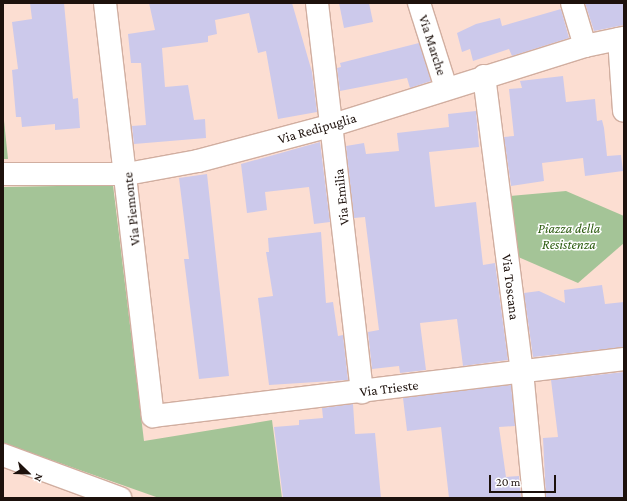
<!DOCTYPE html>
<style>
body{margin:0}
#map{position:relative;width:627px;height:501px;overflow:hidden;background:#fcded2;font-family:"Crimson Pro",serif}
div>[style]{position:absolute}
.green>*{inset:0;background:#a4c497}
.building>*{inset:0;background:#ccc9eb}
.roads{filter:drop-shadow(1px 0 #d1aea0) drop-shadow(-1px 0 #d1aea0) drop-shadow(0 1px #d1aea0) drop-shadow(0 -1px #d1aea0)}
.minor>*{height:22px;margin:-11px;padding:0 11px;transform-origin:11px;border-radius:11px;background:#fff}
span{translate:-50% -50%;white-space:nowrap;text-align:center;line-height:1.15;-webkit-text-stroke:3px #fff;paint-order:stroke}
.street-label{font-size:14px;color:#1d110c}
.park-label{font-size:14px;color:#2d5c10;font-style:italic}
.frame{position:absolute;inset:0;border:4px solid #1d110c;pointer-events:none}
.north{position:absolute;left:8px;top:453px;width:40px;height:40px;-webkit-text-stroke:3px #fff;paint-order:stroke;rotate:113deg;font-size:11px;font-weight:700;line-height:16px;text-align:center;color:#1d110c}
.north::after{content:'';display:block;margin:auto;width:14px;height:18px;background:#1d110c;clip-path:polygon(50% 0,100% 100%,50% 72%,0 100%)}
.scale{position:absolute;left:489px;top:475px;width:67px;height:18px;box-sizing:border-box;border:2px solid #1d110c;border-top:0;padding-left:5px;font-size:12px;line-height:14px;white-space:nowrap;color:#1d110c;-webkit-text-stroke:3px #fff;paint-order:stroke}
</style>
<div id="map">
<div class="green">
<i style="clip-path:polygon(3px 111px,8px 159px,3px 159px)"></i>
<i style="clip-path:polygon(113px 185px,144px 441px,272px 420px,282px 498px,159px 498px,3px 443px,3px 187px)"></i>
<i style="clip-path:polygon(566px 191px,624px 216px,624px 243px,578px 283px,516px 256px,510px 196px)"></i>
</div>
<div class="building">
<i style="clip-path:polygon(30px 3px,64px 3px,73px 99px,78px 98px,80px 128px,55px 130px,55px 124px,22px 127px,21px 117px,16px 117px,12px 70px,18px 69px,12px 22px,32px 19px)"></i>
<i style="clip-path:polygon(149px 3px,292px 3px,312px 72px,317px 112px,278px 119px,266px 51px,258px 53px,249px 13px,215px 20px,217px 34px,208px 36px,208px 42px,162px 48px,165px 87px,188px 85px,194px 120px,205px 119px,206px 138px,134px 144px,132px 126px,146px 125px,141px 63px,131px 63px,128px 34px,155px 30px)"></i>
<i style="clip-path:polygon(339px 3px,369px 3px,373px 22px,344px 28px)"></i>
<i style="clip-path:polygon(585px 3px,624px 3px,624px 25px,594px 31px)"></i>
<i style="clip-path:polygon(561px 9px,569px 38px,512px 56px,509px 49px,473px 61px,470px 49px,462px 52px,457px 33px,476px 24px,500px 18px,502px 26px)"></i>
<i style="clip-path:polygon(419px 43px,431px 81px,410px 88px,407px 78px,340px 91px,337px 68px,341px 67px,340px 63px)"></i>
<i style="clip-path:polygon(563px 76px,566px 102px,595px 99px,597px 121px,602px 120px,604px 128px,607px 156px,621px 155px,623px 171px,585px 176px,583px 158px,542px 163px,544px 181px,511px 186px,504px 137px,514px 136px,509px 89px,522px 88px,520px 81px)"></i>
<i style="clip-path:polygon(476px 111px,479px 147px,429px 152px,435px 207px,476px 202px,483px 265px,495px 263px,508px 360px,463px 366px,457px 319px,420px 323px,426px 370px,400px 373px,399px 366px,372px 369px,368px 332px,379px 330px,365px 217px,354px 218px,346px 146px,364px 143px,366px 154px,399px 151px,397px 133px,449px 127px,448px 114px)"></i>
<i style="clip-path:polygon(320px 142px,330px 222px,314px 224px,309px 187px,265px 192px,267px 210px,247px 213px,241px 164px)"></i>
<i style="clip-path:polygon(207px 174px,229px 376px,199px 379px,184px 259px,189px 259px,179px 178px)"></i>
<i style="clip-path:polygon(321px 232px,326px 303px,333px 302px,338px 336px,343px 335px,348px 380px,269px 385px,258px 298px,273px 296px,266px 252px,269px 252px,268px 238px)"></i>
<i style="clip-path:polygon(602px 285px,605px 304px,624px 302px,624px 347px,533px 357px,524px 293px,539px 291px,565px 303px,564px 290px)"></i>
<i style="clip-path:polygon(624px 372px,624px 498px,546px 498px,543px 438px,558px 437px,551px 380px)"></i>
<i style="clip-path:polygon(511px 385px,515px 426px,499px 427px,506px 477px,519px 476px,521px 498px,449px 498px,441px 427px,407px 431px,403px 398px)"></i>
<i style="clip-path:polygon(353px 404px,355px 434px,375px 433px,381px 498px,283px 498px,274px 427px,299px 425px,299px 420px,323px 418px,322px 408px)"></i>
</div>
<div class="roads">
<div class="minor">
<i style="left:105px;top:3px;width:416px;rotate:83.4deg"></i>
<i style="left:153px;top:416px;width:474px;rotate:-6.9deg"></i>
<i style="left:317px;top:3px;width:392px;rotate:83.4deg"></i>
<i style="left:419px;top:3px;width:89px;rotate:72.4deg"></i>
<i style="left:572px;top:3px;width:45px;rotate:73.2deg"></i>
<i style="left:619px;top:39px;width:72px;rotate:86deg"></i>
<i style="left:484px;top:76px;width:297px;rotate:82.7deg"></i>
<i style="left:522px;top:371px;width:128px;rotate:84.6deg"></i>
<i style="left:3px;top:174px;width:124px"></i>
<i style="left:127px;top:174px;width:72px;rotate:-10.4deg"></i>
<i style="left:198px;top:161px;width:140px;rotate:-14.9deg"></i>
<i style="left:333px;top:125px;width:264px;rotate:-17.4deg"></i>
<i style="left:585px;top:46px;width:40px;rotate:-12deg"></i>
<i style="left:3px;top:455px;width:125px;rotate:20.2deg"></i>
</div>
</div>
<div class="street-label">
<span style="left:433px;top:45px;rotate:72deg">Via Marche</span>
<span style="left:317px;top:128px;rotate:-16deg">Via Redipuglia</span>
<span style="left:341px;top:197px;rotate:-96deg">Via Emilia</span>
<span style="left:131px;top:209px;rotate:-96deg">Via Piemonte</span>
<span style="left:511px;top:287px;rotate:83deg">Via Toscana</span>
<span style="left:389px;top:388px;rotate:-7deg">Via Trieste</span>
</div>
<div class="park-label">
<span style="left:569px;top:236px">Piazza della<br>Resistenza</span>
</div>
<div class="frame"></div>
<div class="north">N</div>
<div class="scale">20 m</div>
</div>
